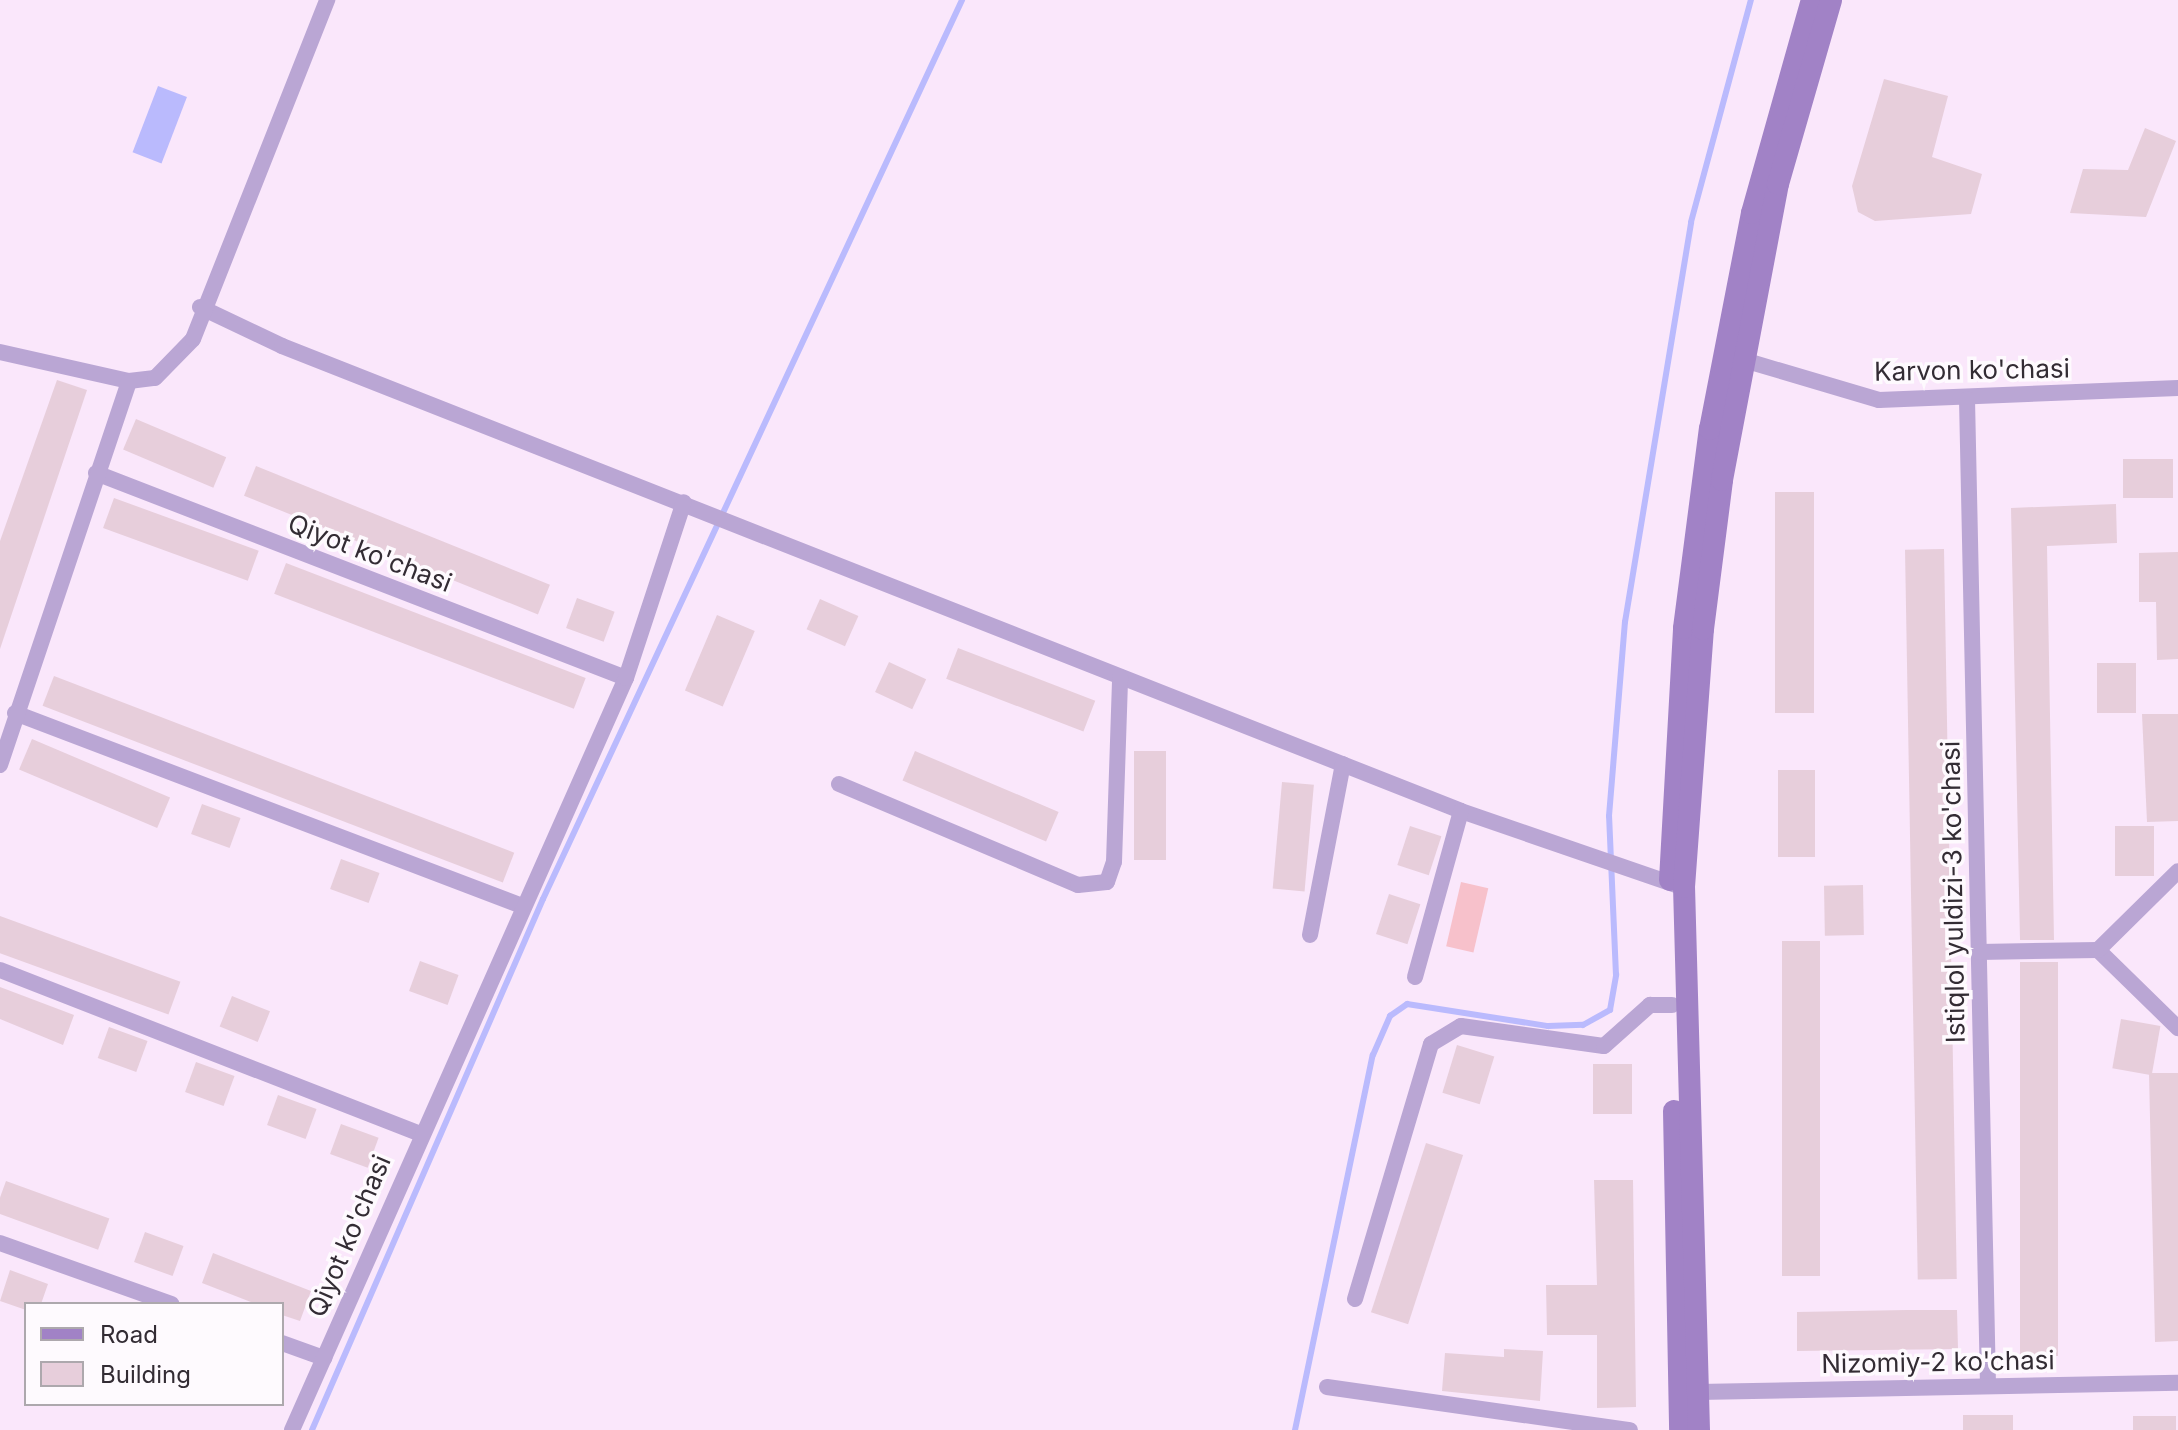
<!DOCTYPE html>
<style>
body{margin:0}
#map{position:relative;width:2178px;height:1430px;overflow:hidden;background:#fae7fb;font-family:Inter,sans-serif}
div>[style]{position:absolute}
.green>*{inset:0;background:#f7c1cb;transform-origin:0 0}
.water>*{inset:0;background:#babafd;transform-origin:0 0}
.stream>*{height:6px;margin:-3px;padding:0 3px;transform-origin:3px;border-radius:3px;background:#babafd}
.building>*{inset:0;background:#e7cedb;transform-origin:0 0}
.minor>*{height:16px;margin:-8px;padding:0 8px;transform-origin:8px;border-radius:8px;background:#baa6d4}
.secondary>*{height:22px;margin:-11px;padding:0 11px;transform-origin:11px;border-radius:11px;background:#a182c6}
span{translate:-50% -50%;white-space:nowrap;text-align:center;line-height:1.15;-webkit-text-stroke:7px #fefafe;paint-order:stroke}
.street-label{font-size:26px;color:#332c34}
.legend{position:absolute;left:24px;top:1302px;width:260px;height:104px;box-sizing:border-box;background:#fefafe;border:2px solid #ada8ad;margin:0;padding:10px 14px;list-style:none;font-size:24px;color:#332c34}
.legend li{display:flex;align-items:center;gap:16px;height:40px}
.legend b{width:40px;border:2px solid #ada8ad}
</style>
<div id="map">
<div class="green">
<i style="left:1461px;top:882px;width:28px;height:66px;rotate:13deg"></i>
</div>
<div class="water">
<i style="left:158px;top:86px;width:31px;height:71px;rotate:21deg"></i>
</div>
<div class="stream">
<i style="left:312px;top:1430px;width:579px;rotate:-66.49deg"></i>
<i style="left:543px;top:899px;width:992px;rotate:-65.01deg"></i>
<i style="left:1295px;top:1430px;width:383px;rotate:-78.3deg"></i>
<i style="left:1373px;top:1055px;width:43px;rotate:-66.4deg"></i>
<i style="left:1390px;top:1016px;width:21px;rotate:-35deg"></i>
<i style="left:1407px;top:1004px;width:143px;rotate:8.9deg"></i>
<i style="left:1548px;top:1026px;width:35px;rotate:-2deg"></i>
<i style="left:1583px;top:1025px;width:31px;rotate:-29deg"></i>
<i style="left:1610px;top:1010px;width:36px;rotate:-80deg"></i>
<i style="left:1616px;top:975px;width:159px;rotate:-92.5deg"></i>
<i style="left:1609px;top:816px;width:195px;rotate:-85.3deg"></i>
<i style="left:1625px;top:622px;width:405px;rotate:-80.6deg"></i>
<i style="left:1691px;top:222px;width:230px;rotate:-74.9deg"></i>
</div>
<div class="building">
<i style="clip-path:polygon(1884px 79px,1948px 96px,1932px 157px,1982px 174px,1971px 214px,1875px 221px,1858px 212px,1852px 186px)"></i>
<i style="clip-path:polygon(2145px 128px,2176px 141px,2146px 217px,2070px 213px,2083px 169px,2128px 170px)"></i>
<i style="clip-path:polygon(57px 380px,87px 390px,0 649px,0 541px)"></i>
<i style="left:136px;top:419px;width:98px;height:33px;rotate:23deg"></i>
<i style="left:2173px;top:459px;width:39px;height:50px;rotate:90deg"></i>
<i style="left:256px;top:466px;width:317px;height:32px;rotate:22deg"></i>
<i style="left:1775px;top:492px;width:39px;height:221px"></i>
<i style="left:114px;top:498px;width:154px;height:32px;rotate:20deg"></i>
<i style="clip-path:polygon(2116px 504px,2117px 543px,2047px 546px,2054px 940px,2020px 940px,2011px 508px)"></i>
<i style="left:1944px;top:549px;width:730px;height:39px;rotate:89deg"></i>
<i style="clip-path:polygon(2178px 552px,2178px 659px,2157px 660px,2156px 602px,2139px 602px,2139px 553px)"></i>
<i style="left:286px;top:563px;width:321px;height:33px;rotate:21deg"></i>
<i style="left:577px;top:598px;width:40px;height:32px;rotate:20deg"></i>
<i style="left:820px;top:599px;width:42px;height:33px;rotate:24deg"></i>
<i style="left:717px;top:615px;width:41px;height:82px;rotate:23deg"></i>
<i style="left:958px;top:648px;width:147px;height:33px;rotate:21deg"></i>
<i style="left:889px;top:662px;width:41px;height:33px;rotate:25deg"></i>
<i style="left:2097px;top:663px;width:39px;height:50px"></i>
<i style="left:54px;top:676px;width:493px;height:32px;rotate:21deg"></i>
<i style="clip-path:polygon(2142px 714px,2178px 714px,2178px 821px,2147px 822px)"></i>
<i style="left:32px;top:739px;width:150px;height:33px;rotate:23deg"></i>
<i style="left:915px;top:751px;width:156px;height:32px;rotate:23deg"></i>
<i style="left:1134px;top:751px;width:32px;height:109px"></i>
<i style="left:1778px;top:770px;width:37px;height:87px"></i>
<i style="left:1282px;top:782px;width:32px;height:107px;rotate:5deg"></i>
<i style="left:202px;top:804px;width:41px;height:32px;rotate:20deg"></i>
<i style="left:1410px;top:826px;width:33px;height:41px;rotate:18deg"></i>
<i style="left:2154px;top:826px;width:50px;height:39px;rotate:90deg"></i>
<i style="left:341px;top:859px;width:41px;height:32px;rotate:20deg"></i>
<i style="left:1863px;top:885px;width:50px;height:39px;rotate:89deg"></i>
<i style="left:1389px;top:894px;width:33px;height:42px;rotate:18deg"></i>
<i style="left:0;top:916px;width:192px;height:35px;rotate:20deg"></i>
<i style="left:1782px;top:941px;width:38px;height:335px"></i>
<i style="left:420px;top:961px;width:41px;height:32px;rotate:20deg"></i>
<i style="left:2020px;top:962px;width:38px;height:394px"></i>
<i style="clip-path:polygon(0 987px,74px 1015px,63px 1045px,0 1019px)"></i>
<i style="left:232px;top:996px;width:41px;height:33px;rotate:22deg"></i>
<i style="left:2121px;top:1019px;width:40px;height:50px;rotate:10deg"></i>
<i style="left:109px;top:1027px;width:41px;height:33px;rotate:20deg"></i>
<i style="left:1457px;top:1045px;width:39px;height:50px;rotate:17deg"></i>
<i style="left:196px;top:1062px;width:41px;height:32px;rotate:20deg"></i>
<i style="left:1632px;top:1064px;width:50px;height:39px;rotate:90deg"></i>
<i style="clip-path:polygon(2149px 1073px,2178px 1073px,2178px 1341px,2155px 1342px)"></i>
<i style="left:278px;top:1095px;width:41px;height:32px;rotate:20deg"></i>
<i style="left:341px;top:1124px;width:40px;height:32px;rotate:20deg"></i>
<i style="left:1426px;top:1143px;width:39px;height:178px;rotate:18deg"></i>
<i style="clip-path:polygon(1594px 1180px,1633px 1180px,1636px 1407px,1597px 1408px,1597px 1335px,1547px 1335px,1546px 1285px,1597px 1285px)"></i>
<i style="left:6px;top:1181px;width:110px;height:33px;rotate:20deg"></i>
<i style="left:145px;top:1232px;width:41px;height:32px;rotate:20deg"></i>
<i style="clip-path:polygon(213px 1253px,311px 1291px,300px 1321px,282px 1315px,282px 1304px,256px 1304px,202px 1283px)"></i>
<i style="clip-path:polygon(10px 1270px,48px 1284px,41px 1304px,26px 1304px,26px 1310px,0 1301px)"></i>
<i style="clip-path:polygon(1907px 1310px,1957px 1310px,1958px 1349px,1797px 1351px,1797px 1312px)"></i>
<i style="clip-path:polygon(1504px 1349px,1543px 1351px,1540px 1401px,1442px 1391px,1445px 1353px,1504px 1357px)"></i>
<i style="left:2013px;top:1415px;width:15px;height:50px;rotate:90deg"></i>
<i style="left:2176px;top:1416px;width:14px;height:43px;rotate:90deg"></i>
</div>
<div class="minor">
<i style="left:200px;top:307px;width:91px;rotate:25.4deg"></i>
<i style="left:282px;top:346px;width:1267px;rotate:21.52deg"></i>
<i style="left:1461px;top:811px;width:231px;rotate:19deg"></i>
<i style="left:0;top:352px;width:132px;rotate:12.7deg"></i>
<i style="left:129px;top:381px;width:26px;rotate:-7deg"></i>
<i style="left:155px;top:378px;width:54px;rotate:-45.7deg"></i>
<i style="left:193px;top:339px;width:365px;rotate:-68.4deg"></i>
<i style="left:1737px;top:358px;width:148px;rotate:16.5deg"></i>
<i style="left:1879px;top:400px;width:299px;rotate:-2.3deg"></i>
<i style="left:1967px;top:399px;width:985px;rotate:88.78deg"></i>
<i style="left:96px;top:473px;width:568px;rotate:21.15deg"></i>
<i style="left:15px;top:713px;width:542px;rotate:20.84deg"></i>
<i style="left:0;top:765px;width:405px;rotate:-71.4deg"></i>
<i style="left:839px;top:784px;width:259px;rotate:22.9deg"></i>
<i style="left:1078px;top:885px;width:29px;rotate:-6deg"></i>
<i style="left:1107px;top:882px;width:21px;rotate:-71deg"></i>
<i style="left:1114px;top:862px;width:185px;rotate:-88.1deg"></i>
<i style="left:1310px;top:935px;width:174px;rotate:-79.1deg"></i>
<i style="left:2098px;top:950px;width:112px;rotate:44.3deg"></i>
<i style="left:1979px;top:952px;width:119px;rotate:-1deg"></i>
<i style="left:2098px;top:950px;width:112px;rotate:-44.6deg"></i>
<i style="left:0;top:970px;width:449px;rotate:21.3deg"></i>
<i style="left:1415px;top:977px;width:172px;rotate:-74.5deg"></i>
<i style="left:0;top:1243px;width:182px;rotate:19.6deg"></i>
<i style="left:1355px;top:1299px;width:266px;rotate:-73.4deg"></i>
<i style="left:1431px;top:1044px;width:35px;rotate:-31deg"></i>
<i style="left:1461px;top:1026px;width:144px;rotate:8deg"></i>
<i style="left:1604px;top:1046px;width:62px;rotate:-41.7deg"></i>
<i style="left:1650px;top:1005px;width:22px"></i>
<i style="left:282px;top:1343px;width:45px;rotate:19.7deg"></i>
<i style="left:1327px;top:1387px;width:306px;rotate:8.1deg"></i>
<i style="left:1698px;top:1392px;width:480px;rotate:-1.1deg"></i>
<i style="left:292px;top:1430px;width:823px;rotate:-66.05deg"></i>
<i style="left:626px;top:678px;width:185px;rotate:-71.8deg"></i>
</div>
<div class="secondary">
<i style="left:1670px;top:880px;width:252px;rotate:-86.8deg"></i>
<i style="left:1684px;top:628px;width:201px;rotate:-82.6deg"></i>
<i style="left:1710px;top:429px;width:220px;rotate:-79deg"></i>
<i style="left:1752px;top:213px;width:221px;rotate:-74.3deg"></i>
<i style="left:1674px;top:1111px;width:319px;rotate:88.9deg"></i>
<i style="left:1699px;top:1430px;width:543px;rotate:-91.58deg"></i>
<i style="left:1684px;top:887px;width:259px;rotate:-85.8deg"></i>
<i style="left:1703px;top:629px;width:150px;rotate:-82.7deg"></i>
<i style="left:1722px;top:480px;width:301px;rotate:-79.3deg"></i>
<i style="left:1778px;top:184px;width:191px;rotate:-73.9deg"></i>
</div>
<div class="street-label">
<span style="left:1972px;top:370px;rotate:-1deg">Karvon ko'chasi</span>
<span style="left:370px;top:553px;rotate:21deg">Qiyot ko'chasi</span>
<span style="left:1953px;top:892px;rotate:-91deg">Istiqlol yuldizi-3 ko'chasi</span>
<span style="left:349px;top:1236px;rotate:-67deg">Qiyot ko'chasi</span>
<span style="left:1938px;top:1362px;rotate:-1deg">Nizomiy-2 ko'chasi</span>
</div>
<ul class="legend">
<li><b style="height:10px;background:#a182c6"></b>Road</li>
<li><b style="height:22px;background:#e7cedb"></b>Building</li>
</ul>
</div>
